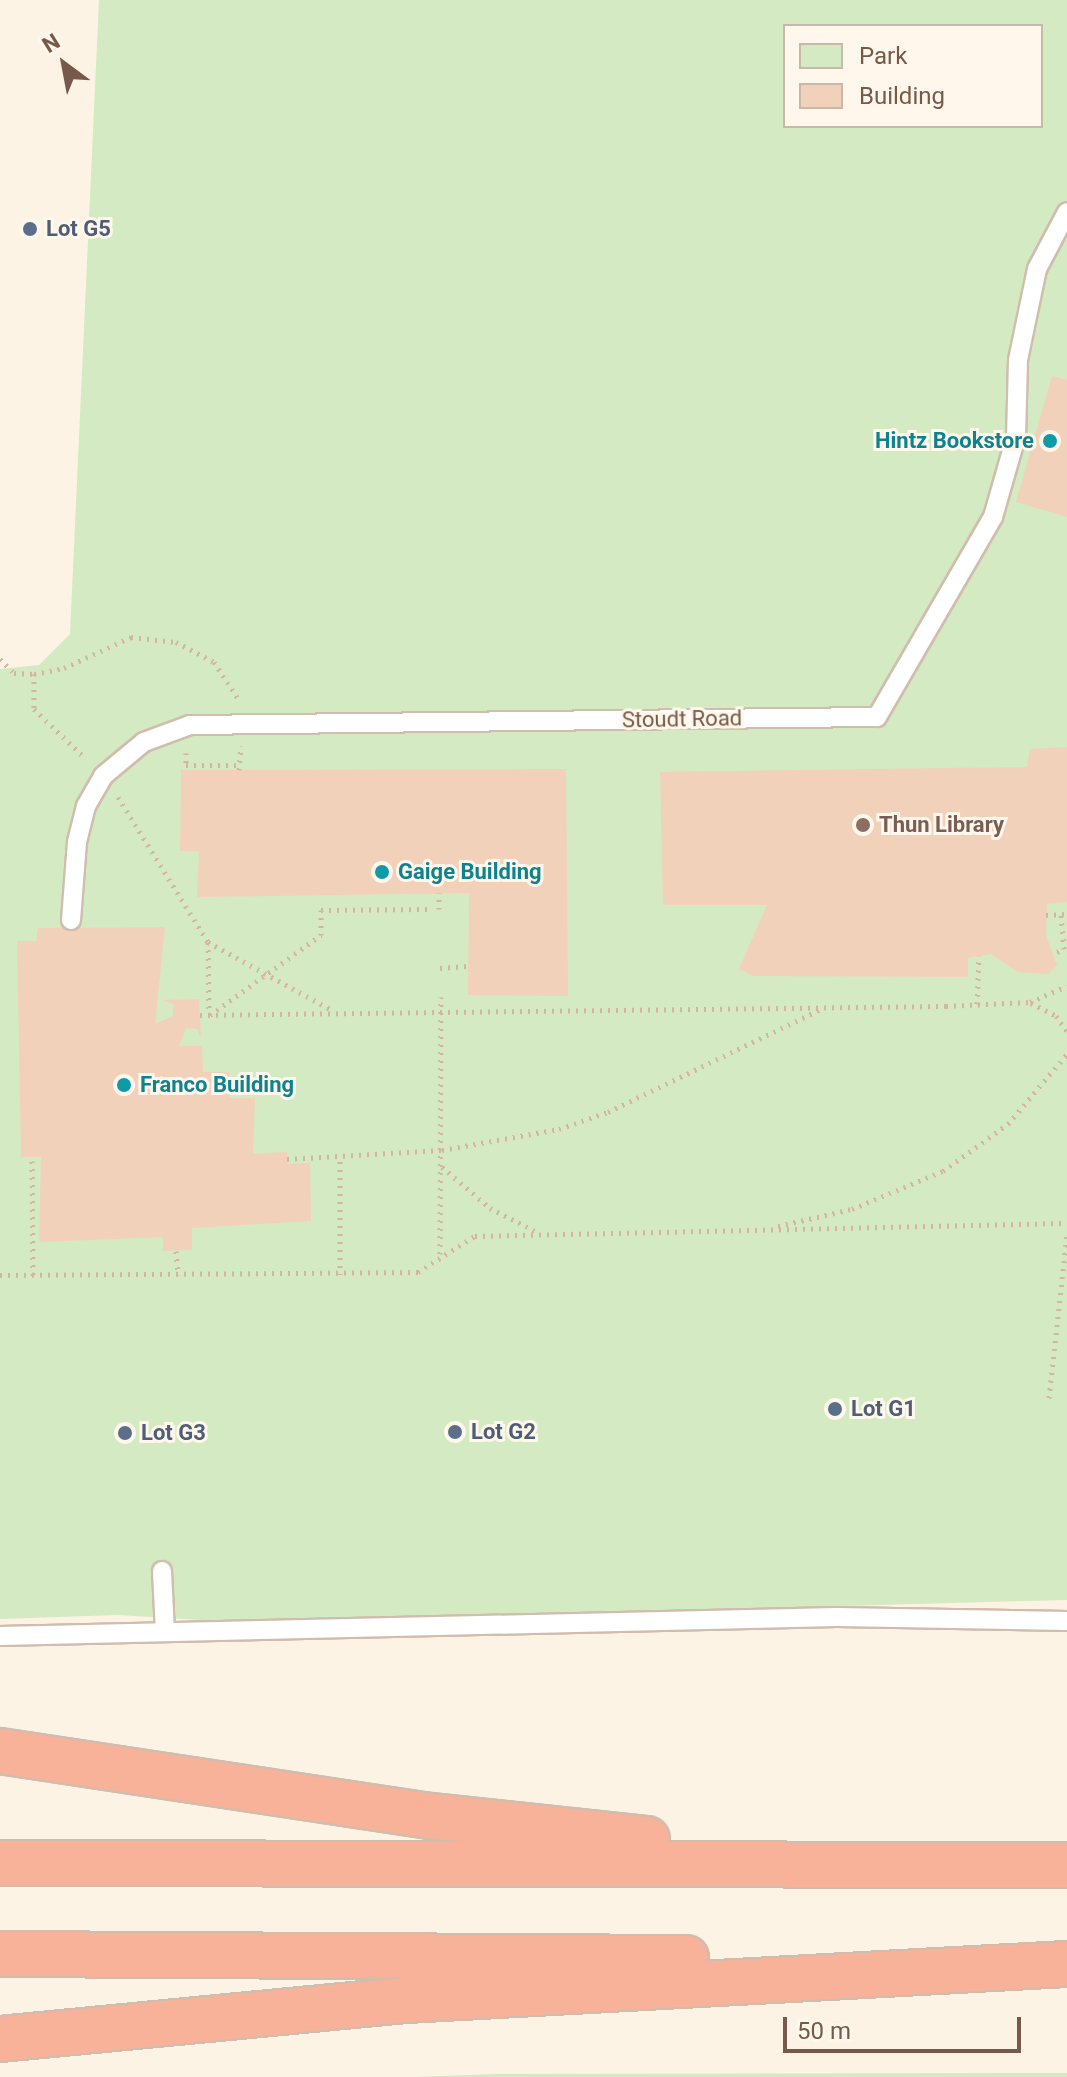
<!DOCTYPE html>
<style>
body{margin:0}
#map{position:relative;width:1067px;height:2077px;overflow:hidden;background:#fdf3e4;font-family:Roboto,sans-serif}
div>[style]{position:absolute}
.green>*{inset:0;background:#d3eac2}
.building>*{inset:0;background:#f2d1bb}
.path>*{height:5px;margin-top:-2.5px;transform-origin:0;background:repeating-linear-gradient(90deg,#d7b49e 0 2px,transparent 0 8px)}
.roads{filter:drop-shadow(2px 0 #d0bdad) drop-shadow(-2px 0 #d0bdad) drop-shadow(0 2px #d0bdad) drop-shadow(0 -2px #d0bdad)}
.service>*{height:18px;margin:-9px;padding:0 9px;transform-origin:9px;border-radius:9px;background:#fff}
.motorway>*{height:44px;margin:-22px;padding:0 22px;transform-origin:22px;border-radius:22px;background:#f8b29a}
.dots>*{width:22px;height:22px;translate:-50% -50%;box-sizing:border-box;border:4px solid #fff7eb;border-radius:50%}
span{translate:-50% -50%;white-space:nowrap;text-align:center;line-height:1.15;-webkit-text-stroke:6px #fff7eb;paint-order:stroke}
.service-label{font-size:22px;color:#4e5e75;font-weight:700}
.left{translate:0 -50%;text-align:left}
.culture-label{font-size:22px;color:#0d838f;font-weight:700}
.right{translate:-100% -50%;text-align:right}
.street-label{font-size:22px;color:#765949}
.education-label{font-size:22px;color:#785e54;font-weight:700}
.legend{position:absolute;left:783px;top:24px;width:260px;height:104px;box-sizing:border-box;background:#fff7eb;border:2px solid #c8b8aa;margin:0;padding:10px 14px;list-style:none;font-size:24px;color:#765949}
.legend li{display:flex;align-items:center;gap:16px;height:40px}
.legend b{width:40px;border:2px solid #c8b8aa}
.north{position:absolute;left:24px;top:24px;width:80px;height:80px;-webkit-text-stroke:6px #fff7eb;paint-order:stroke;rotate:328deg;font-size:22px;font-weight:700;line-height:32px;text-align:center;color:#765949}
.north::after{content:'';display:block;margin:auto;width:28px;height:36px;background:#765949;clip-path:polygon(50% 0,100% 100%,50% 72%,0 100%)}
.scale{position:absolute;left:783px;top:2017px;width:238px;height:36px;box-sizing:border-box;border:4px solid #765949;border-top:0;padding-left:10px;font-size:24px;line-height:28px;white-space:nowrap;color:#765949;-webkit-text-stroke:6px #fff7eb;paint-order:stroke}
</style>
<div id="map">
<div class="green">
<i style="clip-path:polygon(evenodd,99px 0,1067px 0,1067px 1600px,235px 1622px,118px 1615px,0 1619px,0 669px,39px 665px,70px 634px,99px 0,785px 26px,1041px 26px,1041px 126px,785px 126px,785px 26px)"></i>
<i style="clip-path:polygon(1067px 2073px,1067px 2077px,414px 2077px,496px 2074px)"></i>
</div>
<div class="building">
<i style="clip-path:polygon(1052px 376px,1067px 380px,1067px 517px,1016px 502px)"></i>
<i style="clip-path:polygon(1067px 747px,1067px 902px,1047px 904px,1046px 935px,1057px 965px,1048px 974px,1018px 972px,991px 954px,968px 958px,968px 977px,753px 976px,739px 969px,767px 905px,663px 905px,660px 772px,1027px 767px,1030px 749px)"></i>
<i style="clip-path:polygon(566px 769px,568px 996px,468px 995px,469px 893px,197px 897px,199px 851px,180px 851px,181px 770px)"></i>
<i style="clip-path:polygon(165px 927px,155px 1024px,173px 1016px,173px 1004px,162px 1000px,199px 999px,201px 1038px,197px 1029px,186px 1028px,179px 1046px,202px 1046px,203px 1072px,229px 1072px,229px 1098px,255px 1098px,253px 1154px,287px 1152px,287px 1164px,310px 1163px,311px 1221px,192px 1228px,192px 1250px,163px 1251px,163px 1237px,39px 1242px,41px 1157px,21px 1157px,17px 941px,36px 941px,38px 928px)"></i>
</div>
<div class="path">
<i style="left:0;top:659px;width:20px;rotate:45deg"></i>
<i style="left:14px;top:673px;width:20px;rotate:3deg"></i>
<i style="left:34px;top:674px;width:31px;rotate:-11deg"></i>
<i style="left:64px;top:668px;width:74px;rotate:-24.8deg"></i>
<i style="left:131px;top:637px;width:45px;rotate:6.3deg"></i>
<i style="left:176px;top:642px;width:43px;rotate:27.8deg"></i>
<i style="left:214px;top:662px;width:45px;rotate:56.7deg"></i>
<i style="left:34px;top:674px;width:35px;rotate:90deg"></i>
<i style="left:34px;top:709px;width:72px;rotate:43.9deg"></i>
<i style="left:186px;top:753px;width:12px;rotate:90deg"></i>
<i style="left:186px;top:765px;width:53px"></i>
<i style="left:239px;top:770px;width:24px;rotate:-85deg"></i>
<i style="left:118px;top:797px;width:171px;rotate:58.2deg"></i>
<i style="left:208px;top:942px;width:139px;rotate:28.8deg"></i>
<i style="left:439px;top:909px;width:16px;rotate:-90deg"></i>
<i style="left:1046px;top:915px;width:21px;rotate:-3deg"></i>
<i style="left:208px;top:942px;width:72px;rotate:89.2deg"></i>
<i style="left:1057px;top:952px;width:8px;rotate:-23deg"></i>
<i style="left:1064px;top:949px;width:35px;rotate:-95deg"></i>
<i style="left:440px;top:968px;width:28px;rotate:-4deg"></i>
<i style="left:1031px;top:1003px;width:28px;rotate:27deg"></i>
<i style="left:1056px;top:1016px;width:19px;rotate:54deg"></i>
<i style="left:977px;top:1004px;width:48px;rotate:-87.6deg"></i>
<i style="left:200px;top:1015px;width:746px;rotate:-0.69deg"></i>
<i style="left:946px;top:1006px;width:84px;rotate:-2.7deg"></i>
<i style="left:1030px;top:1002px;width:40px;rotate:-23.4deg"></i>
<i style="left:210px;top:1015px;width:137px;rotate:-35.8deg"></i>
<i style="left:321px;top:935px;width:25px;rotate:-90deg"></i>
<i style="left:321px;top:910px;width:107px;rotate:-0.5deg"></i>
<i style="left:287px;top:1159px;width:155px;rotate:-3.3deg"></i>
<i style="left:442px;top:1150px;width:119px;rotate:-10.2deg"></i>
<i style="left:559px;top:1129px;width:52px;rotate:-19.1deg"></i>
<i style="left:608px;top:1112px;width:239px;rotate:-25.8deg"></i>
<i style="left:32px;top:1161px;width:115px;rotate:89.5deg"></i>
<i style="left:442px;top:1167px;width:63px;rotate:40.5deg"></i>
<i style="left:490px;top:1208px;width:51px;rotate:27.1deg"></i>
<i style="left:778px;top:1226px;width:76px;rotate:-12.9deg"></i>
<i style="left:852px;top:1209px;width:99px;rotate:-22.7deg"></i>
<i style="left:943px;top:1171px;width:80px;rotate:-35.9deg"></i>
<i style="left:1008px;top:1124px;width:92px;rotate:-49.9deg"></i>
<i style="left:176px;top:1251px;width:24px;rotate:85deg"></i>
<i style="left:440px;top:1254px;width:257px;rotate:-89.8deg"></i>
<i style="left:0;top:1275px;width:418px;rotate:-0.4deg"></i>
<i style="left:418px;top:1272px;width:67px;rotate:-32.3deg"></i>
<i style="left:475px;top:1236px;width:592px;rotate:-1.26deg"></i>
<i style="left:340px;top:1275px;width:115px;rotate:-90deg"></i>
<i style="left:1049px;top:1398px;width:163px;rotate:-83.7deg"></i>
</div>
<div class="roads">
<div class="service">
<i style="left:71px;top:920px;width:78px;rotate:-85.6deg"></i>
<i style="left:77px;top:842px;width:37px;rotate:-76deg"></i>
<i style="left:86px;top:806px;width:34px;rotate:-60deg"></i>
<i style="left:103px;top:776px;width:53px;rotate:-39.7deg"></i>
<i style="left:144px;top:742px;width:49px;rotate:-20.3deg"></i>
<i style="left:190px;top:725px;width:687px;rotate:-0.67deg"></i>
<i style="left:877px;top:717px;width:231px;rotate:-59.9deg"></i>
<i style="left:993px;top:517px;width:83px;rotate:-74deg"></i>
<i style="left:1016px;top:437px;width:77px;rotate:-88.5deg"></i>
<i style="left:1018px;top:360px;width:93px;rotate:-78.2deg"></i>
<i style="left:1037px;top:269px;width:64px;rotate:-62.2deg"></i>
<i style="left:162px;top:1571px;width:61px;rotate:87.2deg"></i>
<i style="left:0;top:1636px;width:837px;rotate:-1.3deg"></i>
<i style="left:837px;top:1617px;width:230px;rotate:1deg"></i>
</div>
<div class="motorway">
<i style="left:0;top:1751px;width:436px;rotate:8.6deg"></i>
<i style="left:431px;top:1816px;width:217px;rotate:6.1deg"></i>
<i style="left:0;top:1863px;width:1067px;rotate:0.11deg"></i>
<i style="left:0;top:1954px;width:686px;rotate:0.33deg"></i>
<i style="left:0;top:2039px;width:408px;rotate:-5.5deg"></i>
<i style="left:406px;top:2000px;width:662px;rotate:-3.12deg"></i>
</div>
</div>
<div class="dots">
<i style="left:30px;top:229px;background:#5c6f8a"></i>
<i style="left:1050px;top:441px;background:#0f9aa8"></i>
<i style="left:863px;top:825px;background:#8d6e63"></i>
<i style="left:382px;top:872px;background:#0f9aa8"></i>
<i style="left:124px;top:1085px;background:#0f9aa8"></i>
<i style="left:835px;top:1409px;background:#5c6f8a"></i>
<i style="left:455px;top:1432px;background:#5c6f8a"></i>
<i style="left:125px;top:1433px;background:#5c6f8a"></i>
</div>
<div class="service-label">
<span class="left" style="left:46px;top:229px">Lot G5</span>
<span class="left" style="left:851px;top:1409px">Lot G1</span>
<span class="left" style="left:471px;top:1432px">Lot G2</span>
<span class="left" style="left:141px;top:1433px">Lot G3</span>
</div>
<div class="culture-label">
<span class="right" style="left:1034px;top:441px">Hintz Bookstore</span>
<span class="left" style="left:398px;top:872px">Gaige Building</span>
<span class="left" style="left:140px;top:1085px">Franco Building</span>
</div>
<div class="street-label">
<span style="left:682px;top:719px;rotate:-1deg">Stoudt Road</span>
</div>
<div class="education-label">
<span class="left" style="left:879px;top:825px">Thun Library</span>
</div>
<ul class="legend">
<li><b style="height:22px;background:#d3eac2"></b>Park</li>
<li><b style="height:22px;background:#f2d1bb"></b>Building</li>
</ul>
<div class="north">N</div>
<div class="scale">50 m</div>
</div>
